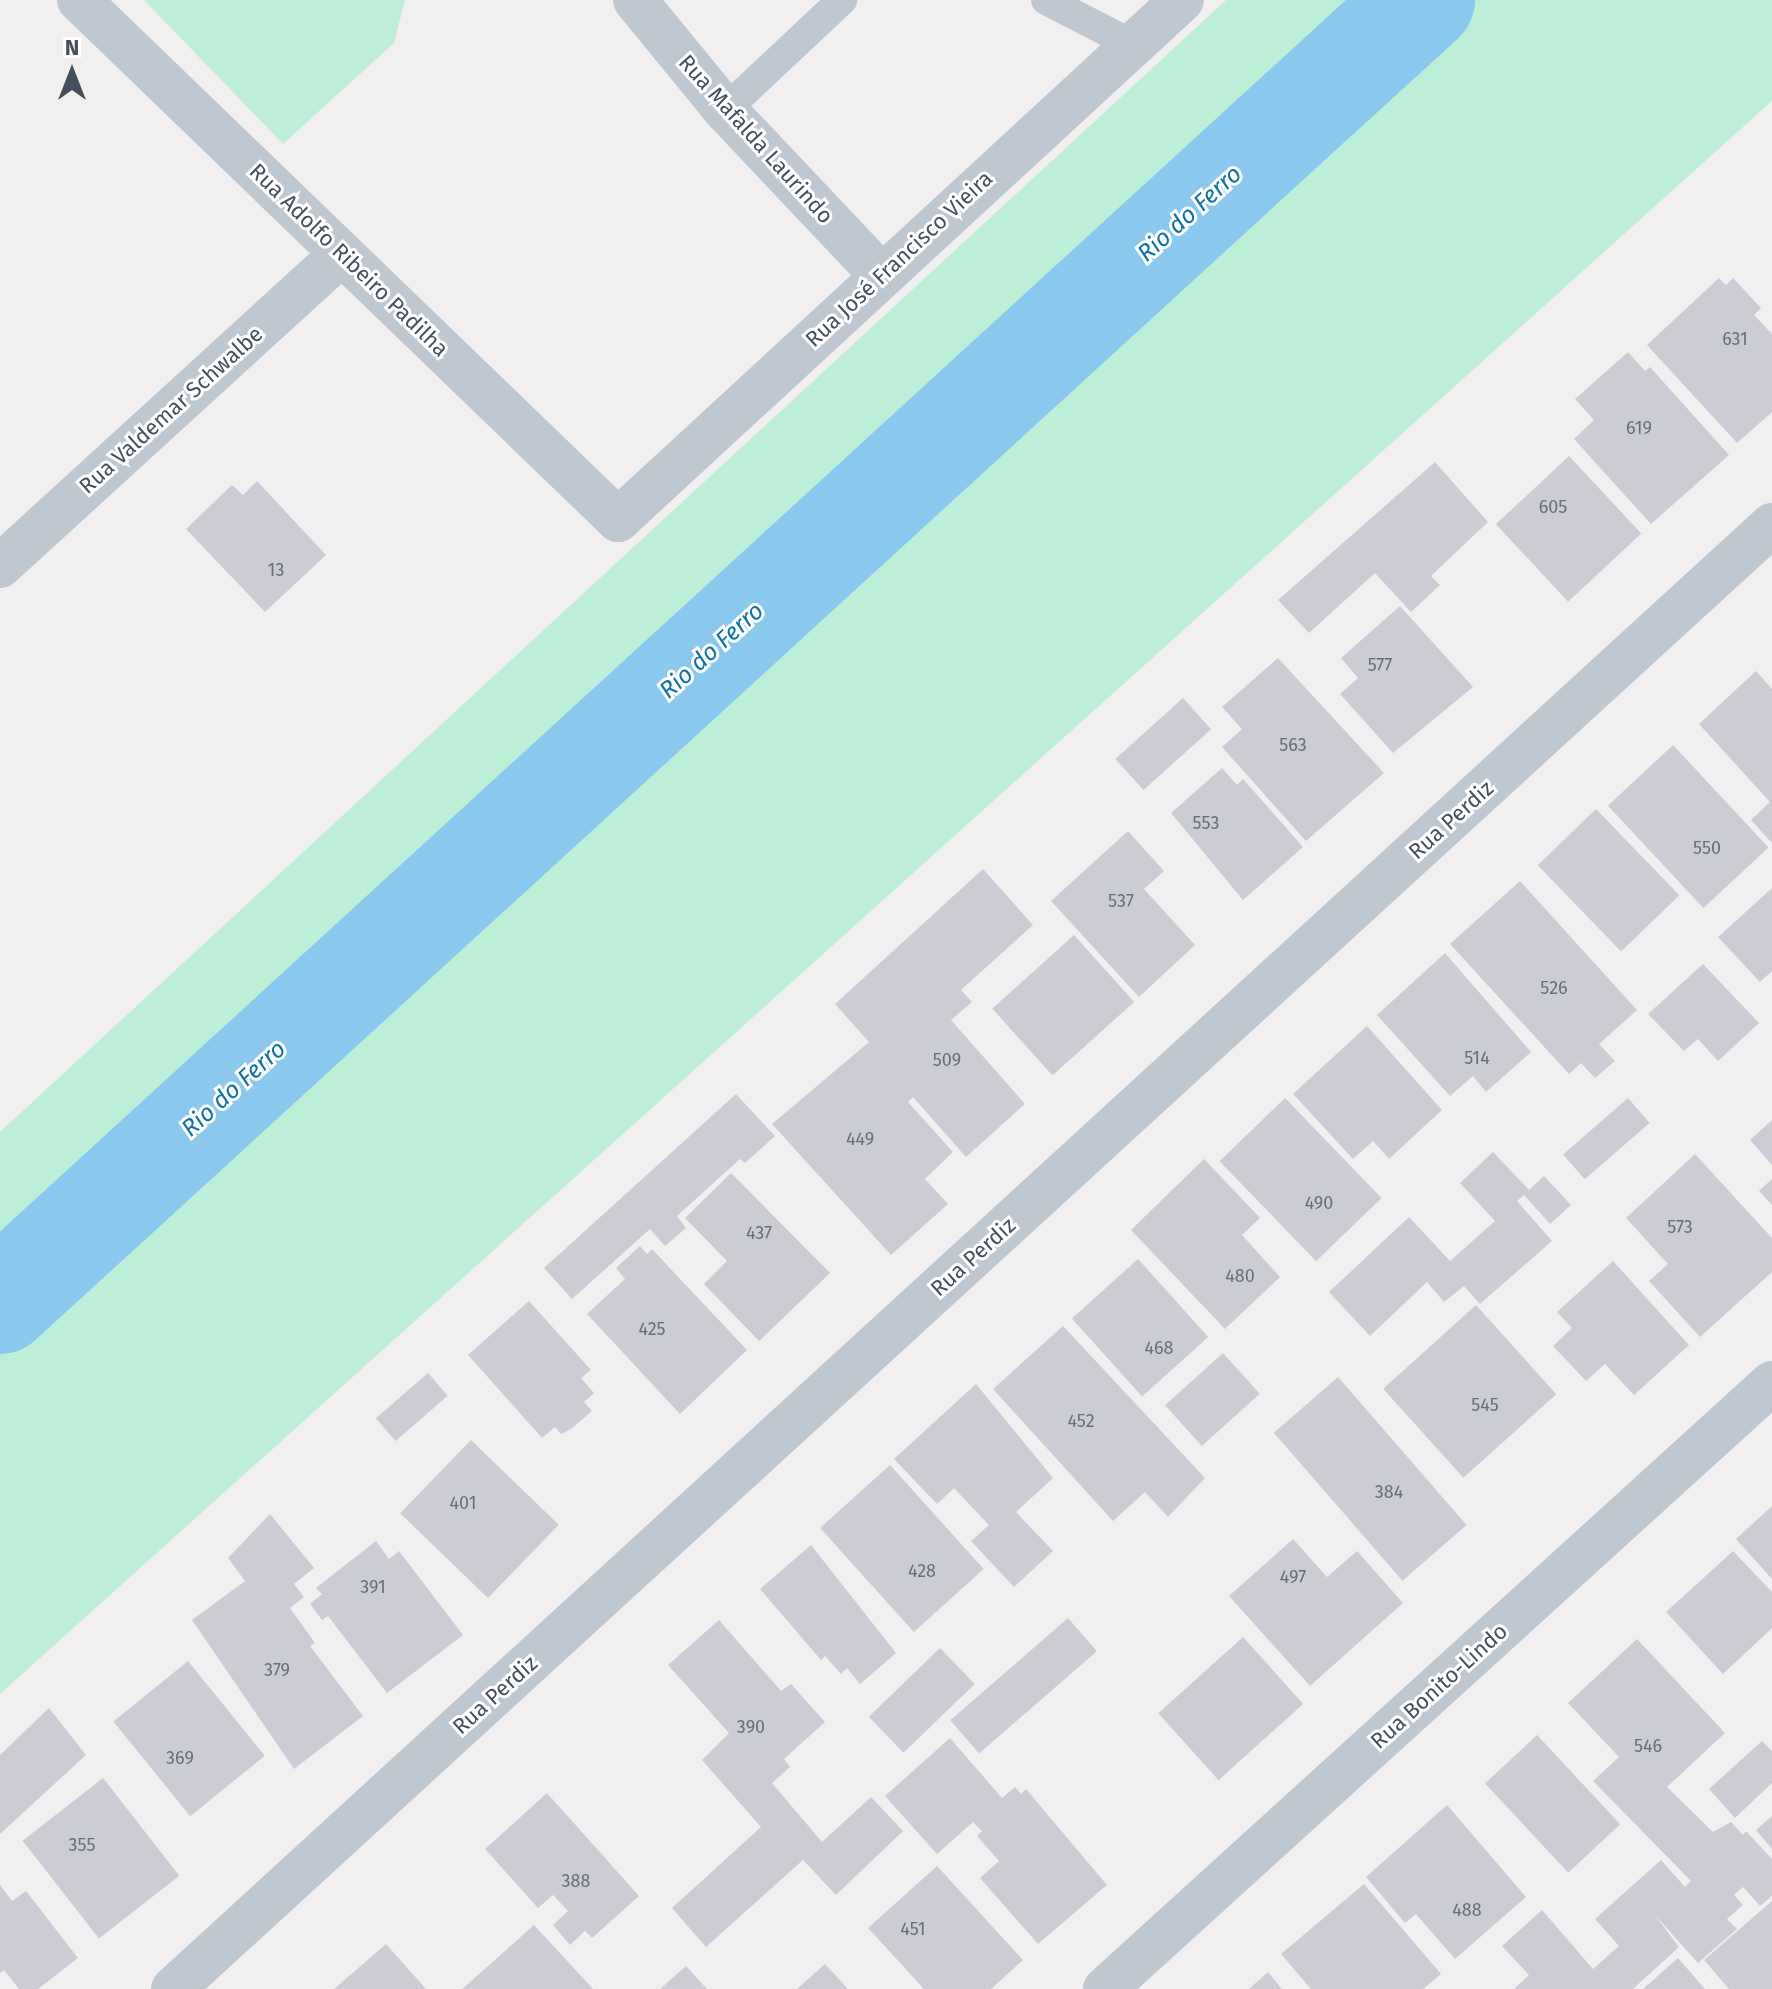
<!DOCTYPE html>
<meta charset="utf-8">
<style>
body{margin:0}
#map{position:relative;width:1772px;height:1989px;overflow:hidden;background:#f1efef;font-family:"Fira Sans",sans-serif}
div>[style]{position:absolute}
.green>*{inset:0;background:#bdefd8}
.river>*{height:104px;margin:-52px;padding:0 52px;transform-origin:52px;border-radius:52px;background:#8ac9ed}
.building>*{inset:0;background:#cccdd4;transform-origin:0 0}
.lane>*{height:30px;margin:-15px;padding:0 15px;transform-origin:15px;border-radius:15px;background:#bfc7d1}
.street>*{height:44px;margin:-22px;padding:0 22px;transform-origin:22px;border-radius:22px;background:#bfc7d1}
span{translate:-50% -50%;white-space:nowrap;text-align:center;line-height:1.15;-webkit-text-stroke:6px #fff;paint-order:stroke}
.number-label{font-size:18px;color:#686e7b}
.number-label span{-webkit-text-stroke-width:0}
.street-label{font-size:22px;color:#474f5d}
.water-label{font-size:24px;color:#0b72ab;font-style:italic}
.north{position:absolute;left:32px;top:32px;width:80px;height:80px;-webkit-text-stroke:6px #fff;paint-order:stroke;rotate:0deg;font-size:22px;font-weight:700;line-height:32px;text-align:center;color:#474f5d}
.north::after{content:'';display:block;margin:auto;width:28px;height:36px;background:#474f5d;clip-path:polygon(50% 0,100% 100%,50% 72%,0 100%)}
</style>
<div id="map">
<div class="green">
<i style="clip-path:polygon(144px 0,405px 0,394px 43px,283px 144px)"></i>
<i style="clip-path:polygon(1226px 0,1772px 0,1772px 101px,0 1694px,0 1132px)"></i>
</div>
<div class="river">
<i style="left:0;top:1302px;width:1929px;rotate:-42.46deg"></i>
</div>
<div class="building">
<i style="clip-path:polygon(1719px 278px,1726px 285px,1733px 278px,1761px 308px,1754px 315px,1772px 334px,1772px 412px,1737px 443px,1647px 345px)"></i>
<i style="clip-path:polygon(1628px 352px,1645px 371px,1650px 367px,1729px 455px,1651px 524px,1574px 439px,1594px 420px,1575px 399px)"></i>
<i style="left:1569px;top:456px;width:106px;height:100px;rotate:47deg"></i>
<i style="clip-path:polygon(1435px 462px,1488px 522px,1431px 576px,1440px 585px,1411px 612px,1375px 573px,1309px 633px,1278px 600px)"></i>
<i style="clip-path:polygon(257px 481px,326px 555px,265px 612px,186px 529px,232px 485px,243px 495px)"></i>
<i style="clip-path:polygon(1400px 606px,1473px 687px,1393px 753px,1340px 694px,1358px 678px,1341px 658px)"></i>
<i style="clip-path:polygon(1278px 658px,1384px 773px,1306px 841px,1222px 747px,1242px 729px,1222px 707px)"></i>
<i style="clip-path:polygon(1756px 671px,1772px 689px,1772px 843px,1751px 820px,1770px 802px,1699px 724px)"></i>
<i style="left:1183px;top:698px;width:42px;height:91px;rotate:48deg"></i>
<i style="left:1673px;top:745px;width:140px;height:89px;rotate:47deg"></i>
<i style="clip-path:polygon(1222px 768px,1237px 785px,1243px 779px,1303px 847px,1243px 900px,1171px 813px)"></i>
<i style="left:1596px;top:809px;width:120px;height:81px;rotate:46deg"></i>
<i style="clip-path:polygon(1128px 831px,1164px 871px,1144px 889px,1195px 945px,1139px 997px,1051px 901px)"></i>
<i style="clip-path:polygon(983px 869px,1033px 925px,961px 990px,972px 1002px,951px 1020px,1025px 1104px,966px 1157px,913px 1097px,908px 1102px,953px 1152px,925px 1179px,948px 1204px,891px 1255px,772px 1124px,869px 1042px,835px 1004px)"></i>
<i style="clip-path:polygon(1520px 881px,1637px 1010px,1599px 1044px,1615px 1061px,1595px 1078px,1581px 1063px,1569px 1074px,1450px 944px)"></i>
<i style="clip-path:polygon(1772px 888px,1772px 971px,1760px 982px,1718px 937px)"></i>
<i style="left:1074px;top:935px;width:90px;height:110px;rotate:48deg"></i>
<i style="clip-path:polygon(1445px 953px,1531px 1052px,1486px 1092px,1473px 1076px,1450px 1096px,1377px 1015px)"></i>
<i style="clip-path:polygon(1703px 964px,1759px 1023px,1718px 1061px,1698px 1039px,1684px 1051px,1648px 1014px)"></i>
<i style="clip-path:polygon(1367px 1026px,1442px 1110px,1389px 1159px,1373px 1141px,1353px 1159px,1293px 1094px)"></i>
<i style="clip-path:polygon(736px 1094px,775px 1136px,745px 1163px,740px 1159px,677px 1216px,686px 1228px,665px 1246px,650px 1229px,572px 1299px,544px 1268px)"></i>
<i style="left:1285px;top:1098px;width:139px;height:91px;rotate:46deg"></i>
<i style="left:1628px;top:1098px;width:33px;height:86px;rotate:49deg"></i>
<i style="clip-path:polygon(1772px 1120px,1772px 1165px,1750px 1140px)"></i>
<i style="clip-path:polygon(1493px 1152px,1529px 1190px,1544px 1176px,1571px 1205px,1550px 1224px,1524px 1195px,1517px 1201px,1552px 1241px,1480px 1304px,1464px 1286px,1444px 1302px,1427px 1282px,1370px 1336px,1329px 1292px,1409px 1217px,1450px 1261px,1495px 1221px,1460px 1183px)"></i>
<i style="clip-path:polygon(1695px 1154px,1772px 1238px,1772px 1272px,1700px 1337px,1649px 1281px,1668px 1264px,1626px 1218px)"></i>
<i style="clip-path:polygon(1204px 1159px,1260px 1218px,1242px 1235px,1280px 1277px,1225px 1329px,1131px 1230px)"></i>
<i style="clip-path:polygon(731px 1173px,830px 1273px,759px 1341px,704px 1284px,727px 1261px,685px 1218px)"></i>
<i style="clip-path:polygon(1772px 1179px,1772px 1205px,1759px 1191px)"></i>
<i style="clip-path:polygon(640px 1246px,647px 1254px,652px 1249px,747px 1350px,680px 1414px,587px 1314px,625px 1279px,616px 1268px)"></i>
<i style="left:1138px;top:1259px;width:105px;height:89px;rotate:48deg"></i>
<i style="clip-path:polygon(1613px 1261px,1689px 1345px,1634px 1395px,1605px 1364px,1586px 1381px,1553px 1346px,1572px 1328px,1557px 1312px)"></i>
<i style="clip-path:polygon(529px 1301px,591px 1370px,581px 1378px,594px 1393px,584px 1402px,592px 1411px,571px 1429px,561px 1434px,555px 1427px,542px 1438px,468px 1355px)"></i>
<i style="left:1476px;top:1305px;width:120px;height:125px;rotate:48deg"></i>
<i style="clip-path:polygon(1063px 1326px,1205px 1478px,1168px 1517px,1145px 1492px,1113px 1521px,993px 1389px)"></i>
<i style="left:1223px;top:1353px;width:55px;height:78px;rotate:48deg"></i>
<i style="left:428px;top:1373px;width:30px;height:69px;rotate:49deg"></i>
<i style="left:1338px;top:1377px;width:196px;height:85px;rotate:49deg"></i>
<i style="clip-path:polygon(976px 1384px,1053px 1478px,1016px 1512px,1053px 1551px,1014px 1587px,971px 1541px,989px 1525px,954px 1488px,937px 1504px,894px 1459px)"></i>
<i style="left:471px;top:1440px;width:122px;height:102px;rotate:44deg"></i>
<i style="left:890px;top:1465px;width:140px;height:94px;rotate:48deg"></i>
<i style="clip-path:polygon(1772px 1506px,1772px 1579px,1736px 1539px)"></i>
<i style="clip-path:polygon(270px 1514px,314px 1568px,294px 1584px,304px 1597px,290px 1608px,315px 1643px,310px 1646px,363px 1716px,294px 1769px,192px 1620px,245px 1581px,228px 1558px)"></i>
<i style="clip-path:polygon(1293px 1539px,1327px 1577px,1357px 1551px,1403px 1603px,1310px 1686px,1229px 1596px)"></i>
<i style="clip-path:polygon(376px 1541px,389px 1559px,399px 1551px,463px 1635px,387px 1693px,328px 1616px,322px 1620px,310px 1604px,322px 1594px,316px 1588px)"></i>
<i style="clip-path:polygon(811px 1545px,896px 1653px,860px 1684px,847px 1668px,841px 1674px,825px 1656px,821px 1660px,760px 1589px)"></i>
<i style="clip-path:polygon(1733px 1551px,1772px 1592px,1772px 1628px,1723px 1674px,1666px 1612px)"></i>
<i style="left:1068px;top:1618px;width:44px;height:156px;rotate:49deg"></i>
<i style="clip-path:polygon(719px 1620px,781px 1691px,791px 1684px,825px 1722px,784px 1759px,790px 1767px,772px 1783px,822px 1842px,871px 1797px,903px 1831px,836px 1895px,803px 1860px,706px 1947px,672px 1908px,761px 1827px,702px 1760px,729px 1733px,668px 1665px)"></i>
<i style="left:1243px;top:1637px;width:90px;height:114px;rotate:48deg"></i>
<i style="clip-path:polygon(1637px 1639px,1725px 1733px,1667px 1787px,1713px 1832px,1731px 1822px,1743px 1835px,1746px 1831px,1772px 1859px,1772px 1896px,1760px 1906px,1743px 1887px,1734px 1895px,1743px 1905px,1727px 1919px,1737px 1929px,1698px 1963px,1654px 1914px,1679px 1947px,1633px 1989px,1514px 1989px,1529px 1975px,1502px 1946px,1542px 1910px,1593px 1969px,1619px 1946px,1595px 1919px,1661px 1860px,1685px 1887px,1691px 1881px,1593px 1781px,1619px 1757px,1568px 1703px)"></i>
<i style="left:940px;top:1648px;width:50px;height:99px;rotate:46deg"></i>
<i style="left:188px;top:1661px;width:122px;height:96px;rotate:51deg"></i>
<i style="clip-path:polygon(49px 1708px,86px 1755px,0 1834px,0 1755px)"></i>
<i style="left:1537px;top:1735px;width:122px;height:71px;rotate:47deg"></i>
<i style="clip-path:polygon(950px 1738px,1002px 1798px,1015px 1787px,1021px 1794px,1026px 1789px,1107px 1885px,1038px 1944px,980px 1878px,999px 1861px,977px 1836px,982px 1831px,973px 1822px,937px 1854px,885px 1796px)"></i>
<i style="clip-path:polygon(1762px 1741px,1772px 1751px,1772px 1783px,1735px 1818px,1709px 1789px)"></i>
<i style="left:103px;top:1778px;width:124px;height:102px;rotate:52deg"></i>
<i style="clip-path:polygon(547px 1793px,639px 1896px,592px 1938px,585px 1931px,570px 1945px,553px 1925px,568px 1911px,553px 1895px,538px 1908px,485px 1849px)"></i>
<i style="clip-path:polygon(1447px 1805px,1526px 1897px,1455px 1959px,1416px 1914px,1405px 1923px,1366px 1877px)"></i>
<i style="clip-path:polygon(1772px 1816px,1772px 1849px,1756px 1830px)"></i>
<i style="clip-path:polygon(937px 1866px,1023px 1960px,991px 1989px,924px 1989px,868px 1928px)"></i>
<i style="clip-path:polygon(1364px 1884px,1441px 1974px,1423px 1989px,1311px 1989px,1281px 1954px)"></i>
<i style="clip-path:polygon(0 1885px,12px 1901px,26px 1891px,78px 1958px,38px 1989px,19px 1989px,4px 1970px,0 1973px)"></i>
<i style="clip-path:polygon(1772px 1901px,1772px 1989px,1729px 1989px,1704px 1960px)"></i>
<i style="clip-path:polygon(534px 1925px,593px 1989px,462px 1989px,469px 1983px)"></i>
<i style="clip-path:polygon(386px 1944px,426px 1989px,334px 1989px)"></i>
<i style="clip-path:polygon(1678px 1958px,1705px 1989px,1643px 1989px)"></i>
<i style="clip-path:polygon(825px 1964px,848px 1989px,797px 1989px)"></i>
<i style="clip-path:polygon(686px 1966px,707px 1989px,660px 1989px)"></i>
<i style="clip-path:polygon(1268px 1972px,1282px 1989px,1249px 1989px)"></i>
</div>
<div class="lane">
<i style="left:1046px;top:0;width:98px;rotate:27.3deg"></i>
<i style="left:725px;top:110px;width:161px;rotate:-43.2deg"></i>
</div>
<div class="street">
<i style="left:79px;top:0;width:749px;rotate:43.97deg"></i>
<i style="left:618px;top:520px;width:767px;rotate:-42.68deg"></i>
<i style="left:635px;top:0;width:142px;rotate:50.7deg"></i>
<i style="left:725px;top:110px;width:227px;rotate:46.6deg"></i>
<i style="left:0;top:566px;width:463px;rotate:-42.4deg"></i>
<i style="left:173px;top:1989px;width:2168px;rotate:-42.48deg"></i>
<i style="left:1105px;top:1989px;width:901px;rotate:-42.26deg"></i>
</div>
<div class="number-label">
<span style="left:1735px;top:339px">631</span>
<span style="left:1639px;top:428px">619</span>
<span style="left:1553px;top:507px">605</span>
<span style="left:276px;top:570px">13</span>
<span style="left:1380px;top:665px">577</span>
<span style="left:1293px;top:745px">563</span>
<span style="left:1206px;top:823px">553</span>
<span style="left:1707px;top:848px">550</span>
<span style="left:1121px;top:901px">537</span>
<span style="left:1554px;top:988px">526</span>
<span style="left:1477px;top:1058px">514</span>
<span style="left:947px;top:1060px">509</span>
<span style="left:860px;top:1139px">449</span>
<span style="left:1319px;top:1203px">490</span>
<span style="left:1680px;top:1227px">573</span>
<span style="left:759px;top:1233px">437</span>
<span style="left:1240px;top:1276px">480</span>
<span style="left:652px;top:1329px">425</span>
<span style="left:1159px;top:1348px">468</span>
<span style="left:1485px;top:1405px">545</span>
<span style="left:1081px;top:1421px">452</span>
<span style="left:1389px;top:1492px">384</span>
<span style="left:463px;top:1503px">401</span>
<span style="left:922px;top:1571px">428</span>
<span style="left:1293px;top:1577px">497</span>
<span style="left:373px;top:1587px">391</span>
<span style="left:277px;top:1670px">379</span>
<span style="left:751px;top:1727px">390</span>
<span style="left:1648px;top:1746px">546</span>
<span style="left:180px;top:1758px">369</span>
<span style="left:82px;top:1845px">355</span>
<span style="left:576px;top:1881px">388</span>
<span style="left:1467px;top:1910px">488</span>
<span style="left:913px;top:1929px">451</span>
</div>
<div class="street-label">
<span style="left:756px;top:139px;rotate:48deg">Rua Mafalda Laurindo</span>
<span style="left:899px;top:259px;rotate:-43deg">Rua José Francisco Vieira</span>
<span style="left:349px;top:260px;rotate:44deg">Rua Adolfo Ribeiro Padilha</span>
<span style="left:171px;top:410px;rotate:-42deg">Rua Valdemar Schwalbe</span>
<span style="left:1451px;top:820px;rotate:-42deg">Rua Perdiz</span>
<span style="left:973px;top:1257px;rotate:-42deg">Rua Perdiz</span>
<span style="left:1439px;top:1686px;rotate:-42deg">Rua Bonito-Lindo</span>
<span style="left:495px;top:1695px;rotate:-42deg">Rua Perdiz</span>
</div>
<div class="water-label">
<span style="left:1190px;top:214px;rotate:-42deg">Rio do Ferro</span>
<span style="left:712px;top:651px;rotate:-42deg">Rio do Ferro</span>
<span style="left:234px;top:1089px;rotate:-42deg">Rio do Ferro</span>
</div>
<div class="north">N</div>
</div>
